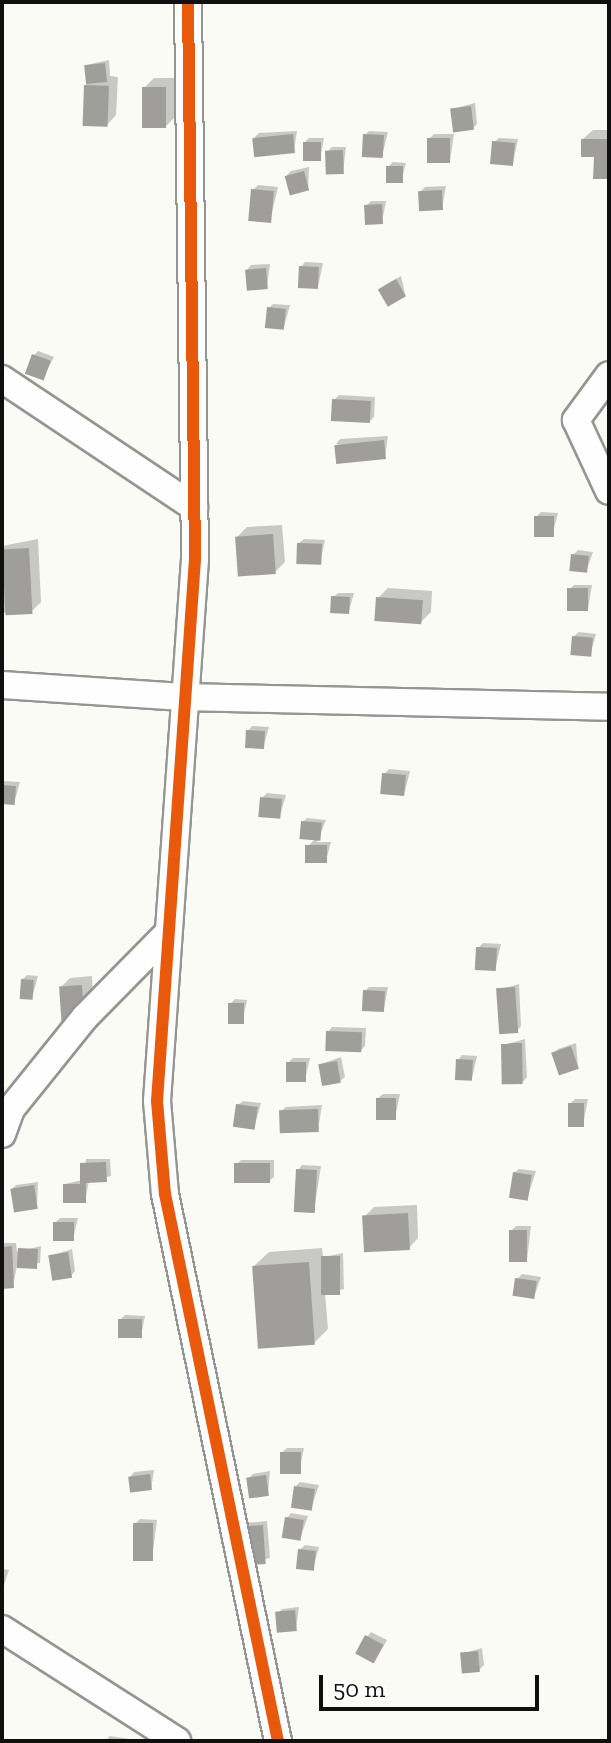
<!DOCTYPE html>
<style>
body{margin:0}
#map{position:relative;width:611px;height:1743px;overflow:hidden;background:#fbfbf6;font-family:"Zilla Slab",serif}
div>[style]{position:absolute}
.shadow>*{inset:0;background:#0003}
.building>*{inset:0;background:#9f9e9b;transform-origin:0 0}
.roads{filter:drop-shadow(2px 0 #959593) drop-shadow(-2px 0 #959593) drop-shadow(0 2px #959593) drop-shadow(0 -2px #959593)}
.street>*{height:26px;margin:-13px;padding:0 13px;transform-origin:13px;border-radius:13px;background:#fefefe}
.cycleway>*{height:12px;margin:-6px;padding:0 6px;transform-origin:6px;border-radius:6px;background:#e8590c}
span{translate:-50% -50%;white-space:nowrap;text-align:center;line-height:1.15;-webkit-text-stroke:8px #fff;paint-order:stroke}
.frame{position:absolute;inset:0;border:4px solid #0f0f0f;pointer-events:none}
.scale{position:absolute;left:319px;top:1675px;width:220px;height:36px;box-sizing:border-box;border:4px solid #0f0f0f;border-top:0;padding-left:10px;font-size:24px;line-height:28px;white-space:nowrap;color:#0f0f0f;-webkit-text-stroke:6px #fff;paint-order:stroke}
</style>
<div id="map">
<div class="shadow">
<i style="clip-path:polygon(109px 60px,110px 76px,118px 77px,116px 115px,107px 125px,86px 86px,86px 65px)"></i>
<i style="clip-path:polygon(154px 78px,175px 78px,176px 116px,166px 126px,144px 88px)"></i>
<i style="clip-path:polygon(475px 103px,477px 124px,473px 128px,452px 109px)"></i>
<i style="clip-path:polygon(593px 130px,609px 130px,609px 177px,583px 139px)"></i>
<i style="clip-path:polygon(297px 131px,294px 151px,254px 138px,259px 133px)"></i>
<i style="clip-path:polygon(369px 131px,388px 132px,382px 156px,365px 135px)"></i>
<i style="clip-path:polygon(434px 134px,454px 134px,450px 161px,429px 139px)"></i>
<i style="clip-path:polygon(309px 138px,324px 138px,320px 159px,305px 142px)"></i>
<i style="clip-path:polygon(499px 138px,518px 139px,513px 163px,494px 142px)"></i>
<i style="clip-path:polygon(332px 147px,346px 147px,343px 172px,327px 152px)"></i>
<i style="clip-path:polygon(393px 162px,406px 163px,401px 182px,388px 167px)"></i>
<i style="clip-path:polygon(309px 167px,308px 188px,286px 176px,291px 171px)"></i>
<i style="clip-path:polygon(258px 185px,278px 187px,270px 221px,253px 190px)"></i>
<i style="clip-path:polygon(446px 186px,442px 208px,420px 192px,425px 187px)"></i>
<i style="clip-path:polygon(371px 201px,386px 201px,382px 222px,366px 206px)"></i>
<i style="clip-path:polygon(305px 262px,323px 263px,318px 287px,301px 267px)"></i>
<i style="clip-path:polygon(270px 264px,267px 287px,247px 270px,251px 265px)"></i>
<i style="clip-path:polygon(401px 276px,405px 294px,381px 289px,385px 285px)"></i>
<i style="clip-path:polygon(273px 304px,290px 305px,284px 327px,269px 308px)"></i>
<i style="clip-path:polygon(38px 351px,54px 357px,43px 378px,34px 355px)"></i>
<i style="clip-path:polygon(339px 395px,375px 397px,374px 417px,369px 422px,334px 400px)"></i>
<i style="clip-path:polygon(388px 436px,385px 457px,336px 444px,340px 439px)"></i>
<i style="clip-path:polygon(541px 512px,558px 513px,552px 536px,536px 517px)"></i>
<i style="clip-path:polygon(282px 525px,285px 562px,275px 572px,237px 537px,247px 527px)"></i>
<i style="clip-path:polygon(38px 539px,41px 602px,31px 612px,2px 613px,2px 546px)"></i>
<i style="clip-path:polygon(304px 539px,325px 540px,320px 563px,299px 543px)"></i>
<i style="clip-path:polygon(578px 550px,593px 552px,586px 572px,573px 555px)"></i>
<i style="clip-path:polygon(574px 585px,592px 585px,588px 609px,569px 590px)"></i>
<i style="clip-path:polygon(388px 588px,432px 591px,431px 612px,421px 622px,378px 598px)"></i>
<i style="clip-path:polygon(338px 593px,354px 593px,349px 611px,333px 597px)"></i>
<i style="clip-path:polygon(579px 632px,596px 634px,590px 655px,574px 636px)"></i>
<i style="clip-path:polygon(252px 726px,269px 727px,263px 748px,248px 731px)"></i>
<i style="clip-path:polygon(389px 769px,410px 771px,404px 795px,384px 774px)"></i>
<i style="clip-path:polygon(3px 781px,20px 782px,14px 803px,2px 802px)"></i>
<i style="clip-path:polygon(267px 793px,286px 795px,280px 816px,262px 798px)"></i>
<i style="clip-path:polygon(307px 818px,326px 820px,317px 842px,331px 842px,326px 861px,307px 847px,316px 838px,303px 822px)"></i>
<i style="clip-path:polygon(483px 943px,501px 944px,495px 970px,478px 948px)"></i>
<i style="clip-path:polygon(27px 975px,38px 976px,32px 998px,22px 980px)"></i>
<i style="clip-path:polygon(92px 976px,94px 1018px,61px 987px,70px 978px)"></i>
<i style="clip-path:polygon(519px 984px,521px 1026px,517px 1031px,498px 990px)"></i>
<i style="clip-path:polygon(369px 987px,388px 987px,384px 1009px,365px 991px)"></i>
<i style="clip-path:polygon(235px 999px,247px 1000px,242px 1023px,230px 1004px)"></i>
<i style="clip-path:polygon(332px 1027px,366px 1028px,365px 1046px,361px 1050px,328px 1032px)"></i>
<i style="clip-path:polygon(525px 1039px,527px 1077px,523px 1082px,503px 1045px)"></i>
<i style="clip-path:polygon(576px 1043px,578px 1067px,553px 1054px,558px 1049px)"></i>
<i style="clip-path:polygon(462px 1055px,477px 1056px,472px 1078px,458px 1060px)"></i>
<i style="clip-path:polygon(341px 1057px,345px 1077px,340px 1081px,321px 1064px)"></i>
<i style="clip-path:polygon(293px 1058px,310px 1058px,305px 1080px,288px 1063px)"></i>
<i style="clip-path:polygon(383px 1094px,400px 1094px,395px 1118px,378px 1098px)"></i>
<i style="clip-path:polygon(575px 1099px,588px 1099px,583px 1125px,570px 1104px)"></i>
<i style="clip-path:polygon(243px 1101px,261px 1103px,254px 1128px,238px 1105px)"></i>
<i style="clip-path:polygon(322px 1105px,318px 1130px,281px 1111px,286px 1107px)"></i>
<i style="clip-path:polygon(86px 1159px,110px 1159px,111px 1176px,89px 1181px,85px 1201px,65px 1184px,82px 1180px)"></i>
<i style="clip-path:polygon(241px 1160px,274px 1160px,274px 1177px,269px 1181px,236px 1165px)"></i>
<i style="clip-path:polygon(302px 1165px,321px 1166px,314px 1211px,298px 1170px)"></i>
<i style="clip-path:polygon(519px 1169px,536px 1171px,527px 1199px,514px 1173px)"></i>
<i style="clip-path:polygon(38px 1182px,37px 1207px,12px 1189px,16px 1185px)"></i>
<i style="clip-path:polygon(417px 1205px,418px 1238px,409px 1248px,364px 1217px,374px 1207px)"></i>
<i style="clip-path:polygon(60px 1218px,78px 1218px,73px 1239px,55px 1223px)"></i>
<i style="clip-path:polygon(516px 1226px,531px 1226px,527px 1260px,511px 1231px)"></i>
<i style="clip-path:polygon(2px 1243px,16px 1243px,17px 1252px,41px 1246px,40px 1263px,17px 1266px,13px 1286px,2px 1287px)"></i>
<i style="clip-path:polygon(322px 1248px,323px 1257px,343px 1253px,344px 1289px,325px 1293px,328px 1329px,314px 1343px,254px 1266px,269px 1252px)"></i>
<i style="clip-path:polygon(72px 1249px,75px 1271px,71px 1276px,50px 1256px)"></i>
<i style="clip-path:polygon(522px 1274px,541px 1277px,534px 1297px,517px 1279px)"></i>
<i style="clip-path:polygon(125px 1315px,145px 1316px,141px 1336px,120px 1320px)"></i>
<i style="clip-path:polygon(287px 1448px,304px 1448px,299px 1473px,282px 1452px)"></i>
<i style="clip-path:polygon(154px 1470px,151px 1489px,130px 1477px,134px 1472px)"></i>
<i style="clip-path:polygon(270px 1471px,268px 1494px,248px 1479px,253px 1474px)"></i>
<i style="clip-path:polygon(300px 1482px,319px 1485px,311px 1509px,296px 1486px)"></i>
<i style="clip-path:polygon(291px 1513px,308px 1516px,300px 1539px,287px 1518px)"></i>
<i style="clip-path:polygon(140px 1519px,157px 1520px,152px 1559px,135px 1524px)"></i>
<i style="clip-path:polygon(267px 1521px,270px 1558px,244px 1564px,245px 1523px)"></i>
<i style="clip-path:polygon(305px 1545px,319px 1547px,313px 1569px,300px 1550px)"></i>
<i style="clip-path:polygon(2px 1569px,9px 1570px,2px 1591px)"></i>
<i style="clip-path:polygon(299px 1607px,296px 1629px,277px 1614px,282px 1609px)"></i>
<i style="clip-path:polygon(371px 1632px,387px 1640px,375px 1661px,367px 1637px)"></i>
<i style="clip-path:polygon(482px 1648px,484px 1665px,479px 1670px,462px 1654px)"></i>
<i style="clip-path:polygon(110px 1736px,143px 1741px,105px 1741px)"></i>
</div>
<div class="building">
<i style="left:105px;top:63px;width:19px;height:21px;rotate:84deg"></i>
<i style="left:84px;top:85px;width:25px;height:41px;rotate:2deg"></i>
<i style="left:142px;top:87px;width:24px;height:41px"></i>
<i style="left:471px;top:106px;width:24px;height:21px;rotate:83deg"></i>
<i style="left:293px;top:134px;width:19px;height:41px;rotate:84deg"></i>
<i style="left:363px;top:134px;width:21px;height:23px;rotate:3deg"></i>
<i style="left:427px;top:138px;width:23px;height:25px"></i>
<i style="clip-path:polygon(581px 139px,609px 139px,609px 179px,593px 179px,594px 157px,581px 157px)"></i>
<i style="left:492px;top:141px;width:23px;height:23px;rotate:5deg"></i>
<i style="left:303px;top:142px;width:18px;height:19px"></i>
<i style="left:343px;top:150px;width:24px;height:18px;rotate:88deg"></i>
<i style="left:386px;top:166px;width:17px;height:17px"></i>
<i style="left:304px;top:171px;width:20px;height:20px;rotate:75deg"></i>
<i style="left:251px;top:189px;width:23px;height:32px;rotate:5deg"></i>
<i style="left:442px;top:190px;width:20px;height:24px;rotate:87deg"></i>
<i style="left:382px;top:204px;width:20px;height:18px;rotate:87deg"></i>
<i style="left:299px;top:266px;width:20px;height:22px;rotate:3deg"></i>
<i style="left:266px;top:268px;width:21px;height:21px;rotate:85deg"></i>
<i style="left:396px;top:279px;width:20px;height:21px;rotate:60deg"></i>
<i style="left:267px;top:307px;width:19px;height:21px;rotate:6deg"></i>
<i style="left:32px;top:354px;width:20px;height:21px;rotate:20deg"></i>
<i style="left:332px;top:399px;width:39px;height:22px;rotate:3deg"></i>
<i style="left:384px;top:440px;width:19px;height:50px;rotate:84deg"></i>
<i style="left:534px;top:516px;width:20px;height:21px"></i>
<i style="left:273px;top:534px;width:40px;height:38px;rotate:86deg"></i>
<i style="left:297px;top:543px;width:25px;height:21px;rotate:2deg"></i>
<i style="left:29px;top:548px;width:66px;height:27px;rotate:87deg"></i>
<i style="left:571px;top:554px;width:18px;height:17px;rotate:6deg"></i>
<i style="left:588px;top:588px;width:23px;height:21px;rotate:90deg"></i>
<i style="left:331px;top:596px;width:19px;height:17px;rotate:3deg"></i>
<i style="left:376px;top:597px;width:47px;height:24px;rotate:4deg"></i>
<i style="left:572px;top:636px;width:21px;height:19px;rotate:5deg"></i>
<i style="left:246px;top:730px;width:19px;height:18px;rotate:3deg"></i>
<i style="left:382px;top:773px;width:24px;height:21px;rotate:5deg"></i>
<i style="left:2px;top:785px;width:14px;height:19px;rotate:4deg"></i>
<i style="left:260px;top:797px;width:22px;height:20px;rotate:5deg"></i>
<i style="left:301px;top:821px;width:21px;height:18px;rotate:5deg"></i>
<i style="left:327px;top:845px;width:18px;height:22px;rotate:90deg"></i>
<i style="left:476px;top:947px;width:21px;height:23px;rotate:3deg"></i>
<i style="left:21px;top:979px;width:13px;height:20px;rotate:4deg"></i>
<i style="left:82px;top:985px;width:45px;height:23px;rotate:86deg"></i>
<i style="left:515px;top:987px;width:46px;height:19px;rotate:86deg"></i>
<i style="left:363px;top:990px;width:22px;height:21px;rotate:3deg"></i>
<i style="left:228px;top:1003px;width:16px;height:21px"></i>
<i style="left:326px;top:1031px;width:36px;height:20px;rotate:2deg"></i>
<i style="left:522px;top:1043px;width:41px;height:21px;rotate:89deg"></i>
<i style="left:571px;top:1046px;width:24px;height:21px;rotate:71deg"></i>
<i style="left:456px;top:1059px;width:17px;height:21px;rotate:3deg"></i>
<i style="left:337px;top:1061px;width:22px;height:19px;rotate:80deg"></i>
<i style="left:286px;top:1062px;width:20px;height:20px"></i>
<i style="left:376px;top:1098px;width:20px;height:22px"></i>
<i style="left:568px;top:1103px;width:16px;height:24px"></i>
<i style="left:236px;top:1104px;width:22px;height:23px;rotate:8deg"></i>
<i style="left:318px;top:1109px;width:23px;height:39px;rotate:88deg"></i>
<i style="clip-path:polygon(106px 1162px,107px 1182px,86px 1183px,86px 1203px,63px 1203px,63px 1184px,80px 1184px,80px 1163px)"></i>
<i style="left:270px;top:1163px;width:20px;height:36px;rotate:90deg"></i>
<i style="left:296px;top:1169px;width:21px;height:43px;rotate:3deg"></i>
<i style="left:513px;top:1172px;width:19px;height:26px;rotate:9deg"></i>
<i style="left:34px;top:1185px;width:24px;height:24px;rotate:81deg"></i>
<i style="left:408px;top:1213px;width:37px;height:46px;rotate:87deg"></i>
<i style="left:53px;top:1222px;width:21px;height:19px"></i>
<i style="left:509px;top:1230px;width:18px;height:32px"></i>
<i style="clip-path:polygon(12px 1246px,14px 1288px,2px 1289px,2px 1247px)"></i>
<i style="left:18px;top:1248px;width:20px;height:20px;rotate:3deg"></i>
<i style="left:68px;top:1252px;width:26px;height:20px;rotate:81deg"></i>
<i style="left:321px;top:1256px;width:19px;height:39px"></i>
<i style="left:309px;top:1262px;width:83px;height:57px;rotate:86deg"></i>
<i style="left:515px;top:1278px;width:22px;height:18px;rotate:8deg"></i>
<i style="left:118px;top:1319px;width:24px;height:19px"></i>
<i style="left:280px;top:1452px;width:21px;height:22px"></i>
<i style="left:150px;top:1474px;width:16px;height:22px;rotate:83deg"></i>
<i style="left:266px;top:1475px;width:21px;height:20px;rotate:82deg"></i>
<i style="left:294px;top:1486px;width:21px;height:22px;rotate:8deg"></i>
<i style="left:285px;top:1517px;width:19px;height:21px;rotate:9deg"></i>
<i style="left:133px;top:1523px;width:20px;height:38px"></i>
<i style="left:263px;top:1525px;width:39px;height:24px;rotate:86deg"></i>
<i style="left:298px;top:1549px;width:18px;height:20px;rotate:6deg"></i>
<i style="left:295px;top:1610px;width:21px;height:20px;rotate:85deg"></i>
<i style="left:365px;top:1635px;width:21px;height:21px;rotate:28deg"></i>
<i style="left:478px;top:1651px;width:21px;height:18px;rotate:85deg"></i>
</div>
<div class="roads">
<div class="street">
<i style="left:188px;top:2px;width:557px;rotate:89.28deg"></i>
<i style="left:195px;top:559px;width:543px;rotate:94.01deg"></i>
<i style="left:157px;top:1101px;width:93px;rotate:85.1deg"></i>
<i style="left:165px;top:1194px;width:559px;rotate:78.33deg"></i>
<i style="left:609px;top:375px;width:56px;rotate:126.3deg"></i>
<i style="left:576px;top:420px;width:78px;rotate:65.1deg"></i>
<i style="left:2px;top:379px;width:231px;rotate:33.7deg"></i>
<i style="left:2px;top:685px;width:181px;rotate:3.8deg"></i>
<i style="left:183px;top:697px;width:426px;rotate:1.3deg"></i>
<i style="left:2px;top:1134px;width:27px;rotate:-70deg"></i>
<i style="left:11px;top:1109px;width:118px;rotate:-51.2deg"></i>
<i style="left:85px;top:1017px;width:115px;rotate:-45.4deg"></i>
<i style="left:2px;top:1629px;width:208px;rotate:32.6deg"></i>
</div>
</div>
<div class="cycleway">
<i style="left:188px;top:2px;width:557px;rotate:89.28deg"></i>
<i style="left:195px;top:559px;width:543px;rotate:94.01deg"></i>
<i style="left:157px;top:1101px;width:93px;rotate:85.1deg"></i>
<i style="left:165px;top:1194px;width:559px;rotate:78.33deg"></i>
</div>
<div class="frame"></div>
<div class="scale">50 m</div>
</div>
